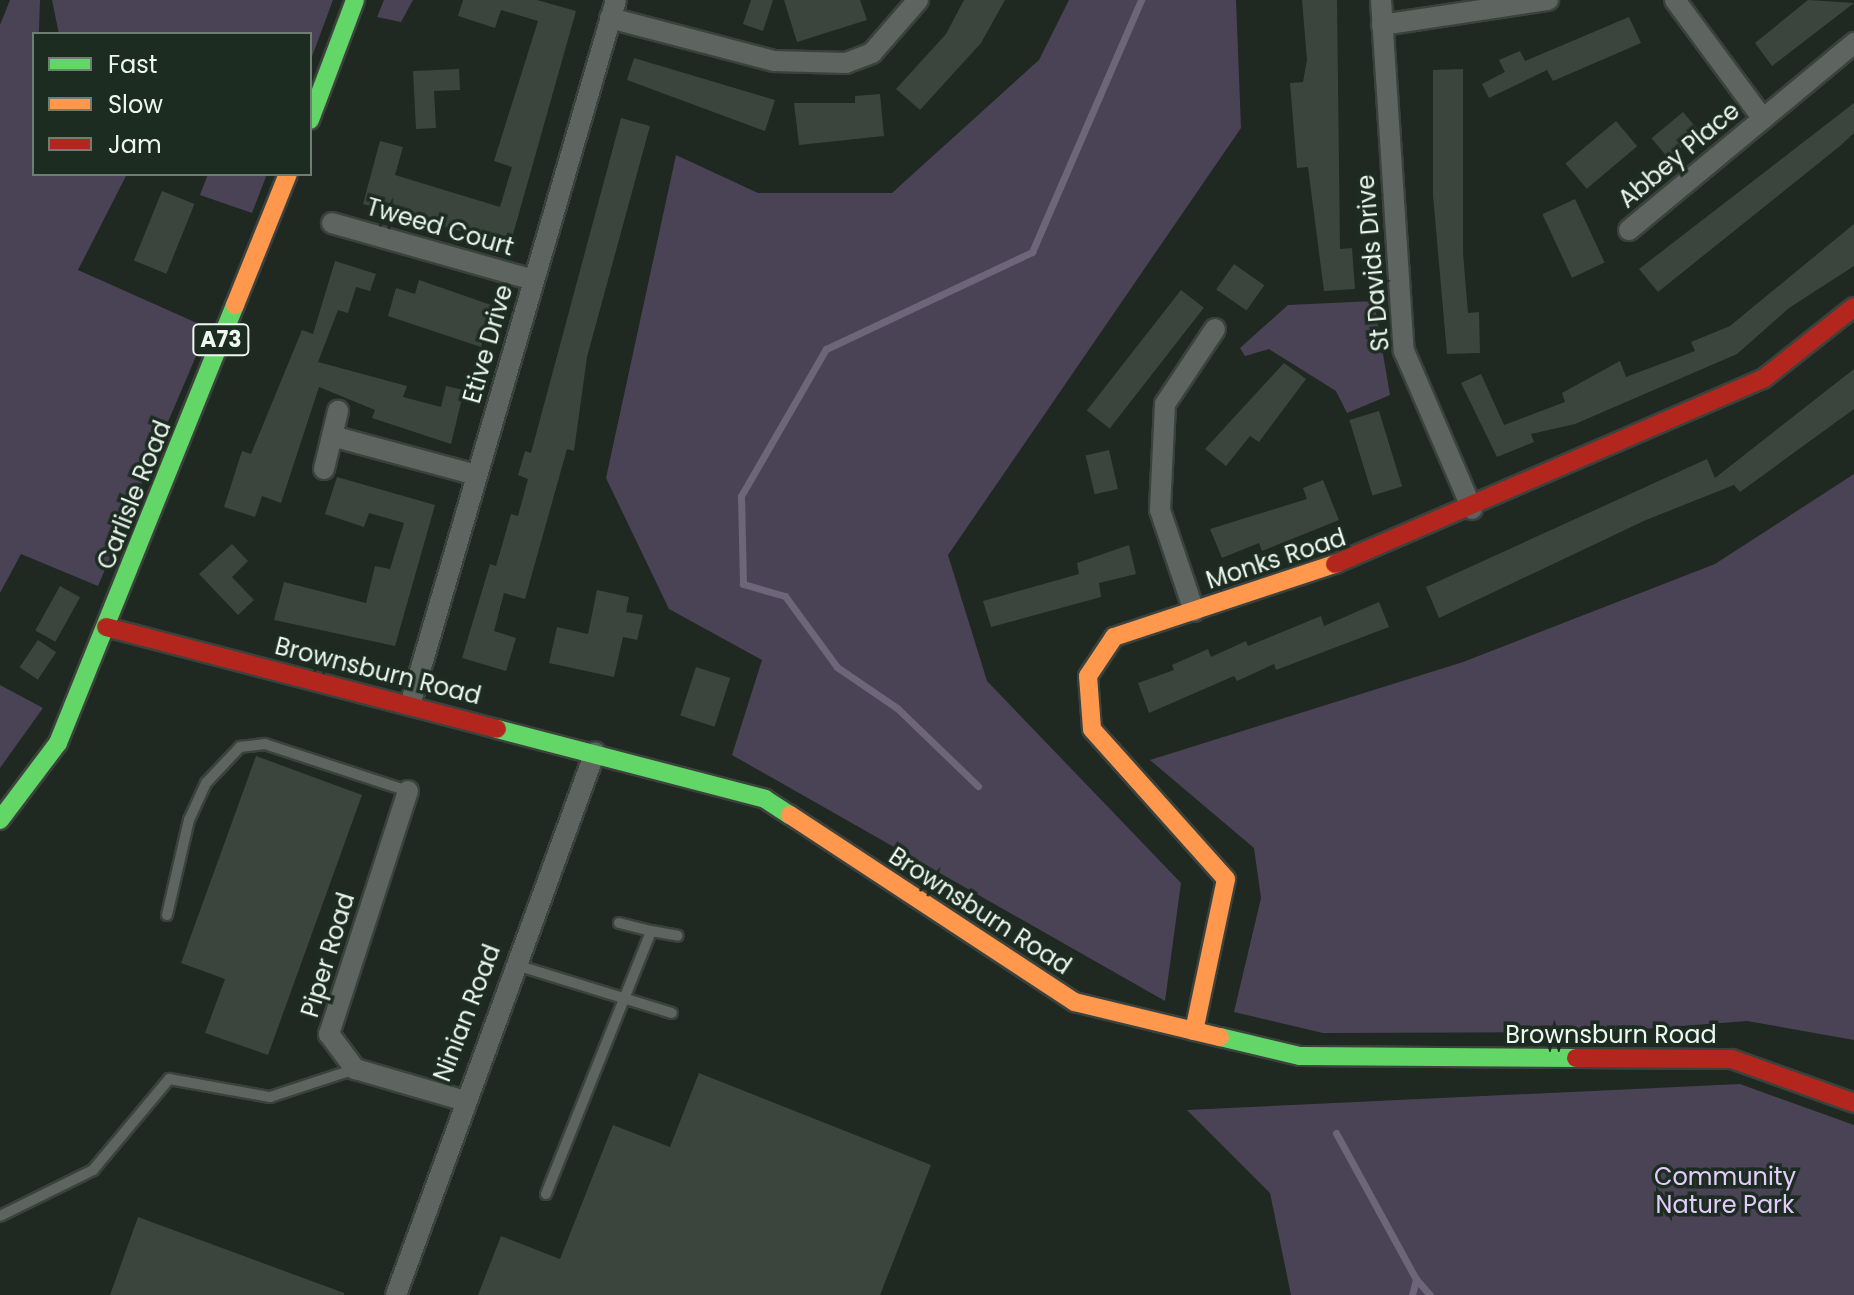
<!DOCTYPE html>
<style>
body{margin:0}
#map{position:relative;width:1854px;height:1295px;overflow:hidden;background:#202822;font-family:Poppins,sans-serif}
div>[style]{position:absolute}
.green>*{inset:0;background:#4a4255}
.stream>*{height:7px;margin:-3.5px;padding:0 3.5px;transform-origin:3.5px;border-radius:3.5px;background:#6f657b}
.building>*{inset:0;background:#3c443e;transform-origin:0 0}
.roads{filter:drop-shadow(2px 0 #3b423d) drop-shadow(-2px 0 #3b423d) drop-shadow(0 2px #3b423d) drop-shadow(0 -2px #3b423d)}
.lane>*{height:10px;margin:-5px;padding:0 5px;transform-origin:5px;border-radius:5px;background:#5e645f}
.street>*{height:20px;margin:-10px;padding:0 10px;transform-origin:10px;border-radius:10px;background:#5e645f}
.fast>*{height:18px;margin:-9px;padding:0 9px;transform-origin:9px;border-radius:9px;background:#63d668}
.slow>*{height:18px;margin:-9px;padding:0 9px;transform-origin:9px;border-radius:9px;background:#ff974d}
.jam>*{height:18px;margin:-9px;padding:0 9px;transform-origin:9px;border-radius:9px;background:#b3261e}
span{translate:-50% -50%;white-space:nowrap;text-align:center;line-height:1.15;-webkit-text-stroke:7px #1c2c21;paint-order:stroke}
.shield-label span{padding:2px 6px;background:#1c2c21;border:2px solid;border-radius:6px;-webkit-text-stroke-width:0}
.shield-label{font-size:22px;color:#edf7ef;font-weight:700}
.street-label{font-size:24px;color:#edf7ef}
.park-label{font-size:24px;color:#e3cbfc}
.legend{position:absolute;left:32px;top:32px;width:280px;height:144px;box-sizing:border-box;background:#1c2c21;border:2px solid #707d73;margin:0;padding:10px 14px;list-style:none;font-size:24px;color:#edf7ef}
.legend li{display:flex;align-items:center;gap:16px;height:40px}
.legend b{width:40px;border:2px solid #707d73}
</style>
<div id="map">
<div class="green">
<i style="clip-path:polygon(10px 0,40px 0,34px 174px,127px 174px,78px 270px,208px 328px,98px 586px,21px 554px,0 593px,0 25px)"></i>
<i style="clip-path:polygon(52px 0,333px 0,310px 62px,310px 34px,59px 34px)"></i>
<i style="clip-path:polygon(384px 0,413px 0,401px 22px,377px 17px)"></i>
<i style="clip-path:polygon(1069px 0,1236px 0,1241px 128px,948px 555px,987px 681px,1181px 883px,1165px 1001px,732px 755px,762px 660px,669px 609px,606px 478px,676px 155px,758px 193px,892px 193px,1039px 60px)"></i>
<i style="clip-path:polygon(208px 174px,267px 174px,252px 213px,200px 195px)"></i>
<i style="clip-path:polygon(1374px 301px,1390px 395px,1347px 413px,1336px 391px,1269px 349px,1245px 356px,1240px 348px,1288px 305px)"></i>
<i style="clip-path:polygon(1854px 474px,1854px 1040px,1747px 1021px,1604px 1032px,1323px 1033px,1234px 1012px,1261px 898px,1254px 848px,1150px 760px,1463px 662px,1715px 564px)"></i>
<i style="clip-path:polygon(0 685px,43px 708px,0 768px)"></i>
<i style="clip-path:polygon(1740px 1084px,1854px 1125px,1854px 1295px,1291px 1295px,1270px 1193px,1187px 1110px)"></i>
</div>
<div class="stream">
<i style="left:978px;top:786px;width:112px;rotate:-136.1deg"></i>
<i style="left:897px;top:708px;width:73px;rotate:-145.7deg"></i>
<i style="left:837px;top:667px;width:88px;rotate:-126.2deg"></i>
<i style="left:785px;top:596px;width:44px;rotate:-164.1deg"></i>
<i style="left:743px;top:584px;width:88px;rotate:-91.3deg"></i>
<i style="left:741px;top:496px;width:170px;rotate:-60deg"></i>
<i style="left:826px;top:349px;width:228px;rotate:-25.2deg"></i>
<i style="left:1032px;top:252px;width:275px;rotate:-66.6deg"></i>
<i style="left:1336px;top:1133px;width:166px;rotate:61.3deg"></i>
<i style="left:1416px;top:1279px;width:16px;rotate:104deg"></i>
<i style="left:1416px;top:1279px;width:21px;rotate:49deg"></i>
</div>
<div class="building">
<i style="clip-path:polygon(463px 0,537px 0,576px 11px,510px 245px,363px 204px,380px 141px,403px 147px,395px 175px,500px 207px,512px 167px,494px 161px,538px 21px,501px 10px,495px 28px,458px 16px)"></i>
<i style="clip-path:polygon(751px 0,773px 0,763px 31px,743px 24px)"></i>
<i style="clip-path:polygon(784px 0,860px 0,867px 20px,797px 42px)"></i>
<i style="clip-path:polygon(964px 0,1005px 0,981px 43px,920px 110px,896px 89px,946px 34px)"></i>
<i style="clip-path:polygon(1302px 0,1337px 0,1340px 249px,1352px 248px,1355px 289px,1324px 291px,1308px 167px,1297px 168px,1290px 83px,1303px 82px,1307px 60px)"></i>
<i style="clip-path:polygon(1808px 0,1854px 3px,1772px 66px,1755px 43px)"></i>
<i style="clip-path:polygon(1629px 17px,1641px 43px,1553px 81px,1547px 70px,1489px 98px,1482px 84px,1505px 72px,1499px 60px,1520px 51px,1525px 61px)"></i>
<i style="clip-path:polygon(634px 58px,775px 100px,765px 131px,627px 80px)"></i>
<i style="clip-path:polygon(459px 69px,460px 90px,434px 91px,436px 128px,416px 129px,413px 71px)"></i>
<i style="clip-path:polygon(1463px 69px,1463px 253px,1468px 313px,1479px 312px,1480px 353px,1447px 354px,1433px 195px,1433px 70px)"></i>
<i style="clip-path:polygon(880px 94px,884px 136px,799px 145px,794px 103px,855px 103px,855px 96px)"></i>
<i style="clip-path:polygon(1854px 103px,1854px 133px,1840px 146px,1658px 292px,1639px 269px)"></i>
<i style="left:1683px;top:112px;width:26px;height:41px;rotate:50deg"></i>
<i style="clip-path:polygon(621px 118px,650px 126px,587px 357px,574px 451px,567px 449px,525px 599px,504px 593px,494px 631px,516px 638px,506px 671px,462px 658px,490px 564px,496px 566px,511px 514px,518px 516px,528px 479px,518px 475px,525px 451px,531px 453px)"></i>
<i style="left:1616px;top:121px;width:33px;height:66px;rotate:50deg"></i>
<i style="left:162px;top:191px;width:35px;height:75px;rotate:22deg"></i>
<i style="left:1575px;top:199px;width:70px;height:36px;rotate:65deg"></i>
<i style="clip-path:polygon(1854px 224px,1854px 266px,1789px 308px,1737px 354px,1575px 424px,1531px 434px,1534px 442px,1497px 457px,1461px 383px,1481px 374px,1504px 425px,1565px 402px,1562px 393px,1620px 361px,1626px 377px,1695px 351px,1691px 342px,1730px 326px)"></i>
<i style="clip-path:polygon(335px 261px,376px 274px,370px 291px,356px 287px,348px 313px,338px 310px,318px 362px,407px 386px,403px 397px,441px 407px,446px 386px,464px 390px,451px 444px,372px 418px,375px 410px,319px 387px,281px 503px,262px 496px,255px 517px,224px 507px,242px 451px,251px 454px,302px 330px,313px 334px)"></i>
<i style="left:1234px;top:264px;width:37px;height:31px;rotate:35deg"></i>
<i style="clip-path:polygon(419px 280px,494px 306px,481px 347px,388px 316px,396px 288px,415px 294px)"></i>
<i style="left:1181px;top:290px;width:29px;height:153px;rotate:38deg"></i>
<i style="clip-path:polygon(1284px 363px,1306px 379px,1259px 442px,1250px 436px,1226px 466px,1205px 449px)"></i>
<i style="clip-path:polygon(1854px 369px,1854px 409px,1740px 492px,1734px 485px,1646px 520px,1439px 618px,1426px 587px,1707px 459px,1715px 478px)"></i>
<i style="left:1379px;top:411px;width:79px;height:31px;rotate:73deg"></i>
<i style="left:1109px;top:450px;width:40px;height:24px;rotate:77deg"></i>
<i style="clip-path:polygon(337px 477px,435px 505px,395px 646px,274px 620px,284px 582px,366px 603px,375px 566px,390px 569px,404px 523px,369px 513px,364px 527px,325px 514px)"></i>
<i style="clip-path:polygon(1323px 480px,1339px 520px,1262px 551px,1259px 543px,1222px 558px,1210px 529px,1307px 499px,1303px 488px)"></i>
<i style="clip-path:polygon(232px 544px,248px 561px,232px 577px,254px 600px,238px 615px,199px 574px)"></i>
<i style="clip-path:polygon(1129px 545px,1136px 574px,1099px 583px,1101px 597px,991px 627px,983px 601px,1079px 574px,1077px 563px)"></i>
<i style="left:60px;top:586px;width:23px;height:51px;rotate:29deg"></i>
<i style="clip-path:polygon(597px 590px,629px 597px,626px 612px,643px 615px,637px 640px,623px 637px,614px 677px,549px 663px,557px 627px,588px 634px)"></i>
<i style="clip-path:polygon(1379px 602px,1389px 627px,1276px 670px,1274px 664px,1237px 681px,1234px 676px,1149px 713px,1138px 683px,1174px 670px,1172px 665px,1208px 649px,1211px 657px,1246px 641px,1248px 646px,1321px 616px,1324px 626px)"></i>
<i style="left:38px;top:640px;width:22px;height:33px;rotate:34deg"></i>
<i style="left:696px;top:667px;width:36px;height:51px;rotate:18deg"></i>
<i style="clip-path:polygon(256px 756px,362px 795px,268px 1055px,205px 1033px,225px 979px,181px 963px)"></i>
<i style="clip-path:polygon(699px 1073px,931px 1165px,880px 1295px,478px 1295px,501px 1236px,560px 1259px,613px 1125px,670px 1147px)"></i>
<i style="clip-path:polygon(138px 1217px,344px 1293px,344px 1295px,110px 1295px)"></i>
</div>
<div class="roads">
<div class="lane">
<i style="left:167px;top:915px;width:98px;rotate:-77deg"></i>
<i style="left:189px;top:820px;width:41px;rotate:-65.3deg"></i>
<i style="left:206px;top:783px;width:50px;rotate:-46.6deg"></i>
<i style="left:240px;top:747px;width:25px;rotate:-7deg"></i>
<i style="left:265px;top:744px;width:151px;rotate:18.2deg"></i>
<i style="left:651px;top:931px;width:27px;rotate:10deg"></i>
<i style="left:516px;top:965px;width:163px;rotate:17.1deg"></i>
<i style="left:546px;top:1194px;width:283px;rotate:-68.2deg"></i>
<i style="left:651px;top:931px;width:33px;rotate:-166deg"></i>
<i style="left:0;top:1216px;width:104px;rotate:-26.3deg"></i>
<i style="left:93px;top:1170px;width:119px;rotate:-50.1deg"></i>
<i style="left:169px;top:1079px;width:103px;rotate:10.1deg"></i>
<i style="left:270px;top:1097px;width:89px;rotate:-18.2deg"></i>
</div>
<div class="street">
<i style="left:1381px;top:0;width:352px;rotate:86.3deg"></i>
<i style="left:1404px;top:351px;width:172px;rotate:66.7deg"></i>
<i style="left:1675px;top:0;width:148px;rotate:53.5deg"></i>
<i style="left:610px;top:18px;width:170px;rotate:14.7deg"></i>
<i style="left:774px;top:61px;width:72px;rotate:1.6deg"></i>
<i style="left:846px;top:63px;width:28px;rotate:-21deg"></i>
<i style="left:872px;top:53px;width:70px;rotate:-49deg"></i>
<i style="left:1382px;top:25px;width:168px;rotate:-8.6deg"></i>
<i style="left:332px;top:223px;width:209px;rotate:15.8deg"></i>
<i style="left:1629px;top:230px;width:293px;rotate:-39.7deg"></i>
<i style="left:332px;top:436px;width:150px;rotate:15.1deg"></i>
<i style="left:324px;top:469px;width:60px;rotate:-76.4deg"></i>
<i style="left:1194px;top:611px;width:107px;rotate:-108.6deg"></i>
<i style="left:1160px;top:510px;width:106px;rotate:-87.3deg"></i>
<i style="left:1165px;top:404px;width:90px;rotate:-56.3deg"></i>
<i style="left:411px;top:702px;width:731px;rotate:-73.72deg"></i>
<i style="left:408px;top:791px;width:256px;rotate:108deg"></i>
<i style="left:329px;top:1034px;width:44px;rotate:53.4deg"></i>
<i style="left:355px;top:1069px;width:111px;rotate:16.2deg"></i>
<i style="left:396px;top:1295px;width:578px;rotate:-69.87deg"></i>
</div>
<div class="fast">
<i style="left:310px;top:120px;width:128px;rotate:-69.4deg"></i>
<i style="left:497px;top:729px;width:277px;rotate:14.6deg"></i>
<i style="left:765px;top:799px;width:30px;rotate:33deg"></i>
<i style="left:0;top:820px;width:96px;rotate:-53deg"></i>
<i style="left:58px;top:743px;width:472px;rotate:-68deg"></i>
<i style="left:1220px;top:1037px;width:82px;rotate:13.4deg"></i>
<i style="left:1300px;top:1056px;width:276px;rotate:0.4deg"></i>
</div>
<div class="slow">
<i style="left:235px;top:305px;width:141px;rotate:-68deg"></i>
<i style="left:790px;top:815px;width:341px;rotate:33.3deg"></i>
<i style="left:1075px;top:1002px;width:149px;rotate:13.6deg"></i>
<i style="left:1194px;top:1031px;width:155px;rotate:-78.1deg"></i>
<i style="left:1226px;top:879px;width:201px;rotate:-131.8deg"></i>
<i style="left:1092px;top:729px;width:53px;rotate:-94.3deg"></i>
<i style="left:1088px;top:676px;width:47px;rotate:-56.3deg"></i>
<i style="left:1114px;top:637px;width:233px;rotate:-18.3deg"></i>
</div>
<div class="jam">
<i style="left:1335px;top:564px;width:466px;rotate:-23.4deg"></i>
<i style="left:1763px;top:379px;width:116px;rotate:-38.4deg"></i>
<i style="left:106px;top:627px;width:404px;rotate:14.6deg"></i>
<i style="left:1576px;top:1058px;width:156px;rotate:0.4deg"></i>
<i style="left:1732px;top:1059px;width:130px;rotate:19.8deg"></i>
</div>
</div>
<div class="shield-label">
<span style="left:221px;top:340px">A73</span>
</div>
<div class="street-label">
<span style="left:1679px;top:155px;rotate:-40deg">Abbey Place</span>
<span style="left:440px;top:227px;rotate:16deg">Tweed Court</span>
<span style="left:1373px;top:263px;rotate:-95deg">St Davids Drive</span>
<span style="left:488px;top:344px;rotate:-74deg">Etive Drive</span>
<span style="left:134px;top:495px;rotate:-68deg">Carlisle Road</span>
<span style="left:1276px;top:559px;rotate:-18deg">Monks Road</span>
<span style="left:378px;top:671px;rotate:14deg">Brownsburn Road</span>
<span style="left:980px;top:911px;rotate:33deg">Brownsburn Road</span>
<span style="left:328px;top:955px;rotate:-73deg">Piper Road</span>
<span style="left:467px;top:1013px;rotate:-69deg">Ninian Road</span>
<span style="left:1611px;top:1035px">Brownsburn Road</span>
</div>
<div class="park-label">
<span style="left:1725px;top:1191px">Community<br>Nature Park</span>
</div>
<ul class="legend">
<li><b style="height:10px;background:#63d668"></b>Fast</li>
<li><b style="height:10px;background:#ff974d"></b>Slow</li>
<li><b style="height:10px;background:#b3261e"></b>Jam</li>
</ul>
</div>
